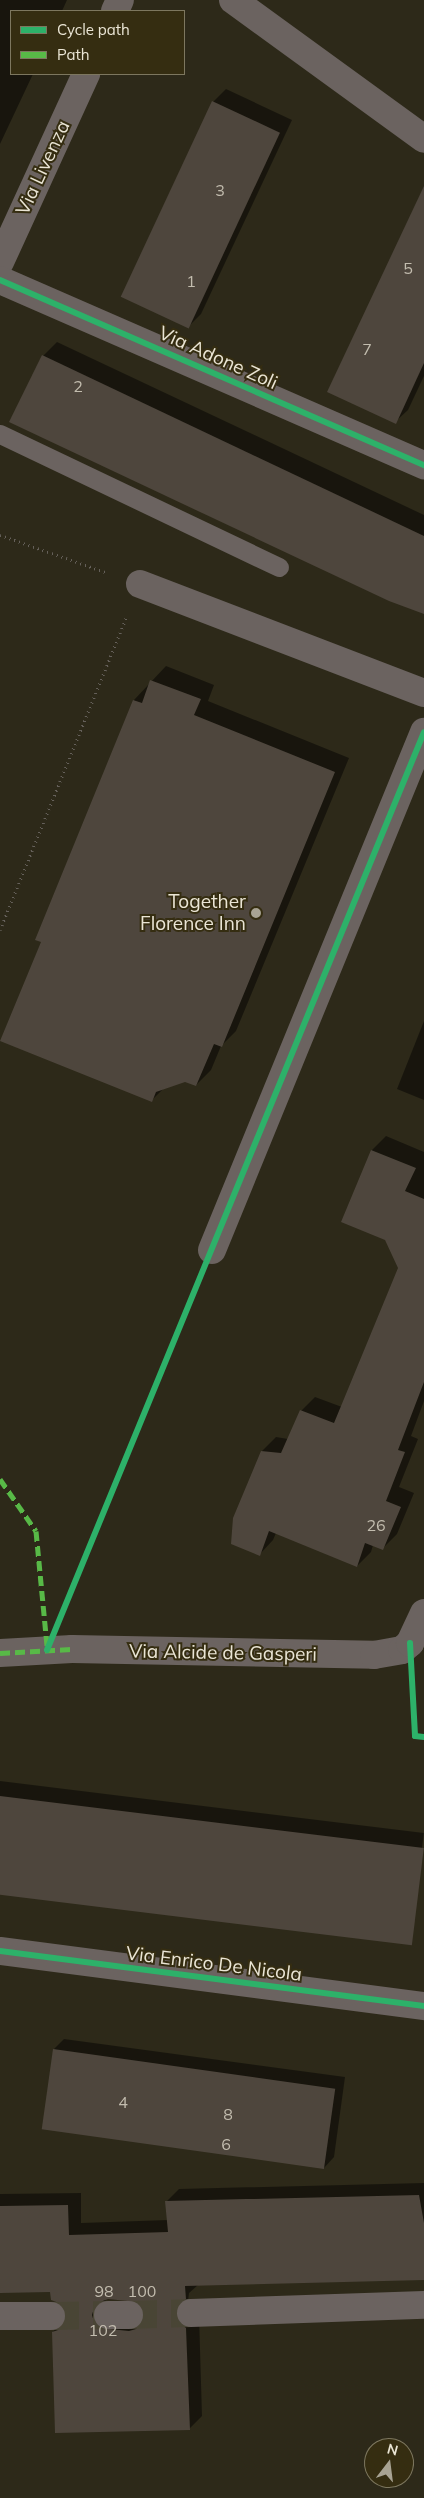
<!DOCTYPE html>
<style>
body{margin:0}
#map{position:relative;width:424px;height:2498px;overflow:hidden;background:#2d2919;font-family:Mulish,sans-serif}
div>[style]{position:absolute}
.shadow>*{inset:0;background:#0007;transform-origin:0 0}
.building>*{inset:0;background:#4e463d;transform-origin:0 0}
.minor-tunnel>*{height:28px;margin-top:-14px;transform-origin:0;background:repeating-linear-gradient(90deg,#494535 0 28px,transparent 0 42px)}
.path>*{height:3px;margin-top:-1.5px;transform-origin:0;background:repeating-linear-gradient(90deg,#65605a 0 1px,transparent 0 5px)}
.service>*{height:19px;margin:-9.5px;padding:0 9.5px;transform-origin:9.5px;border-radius:9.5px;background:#6b6360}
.pedestrian>*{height:28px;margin:-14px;padding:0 14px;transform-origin:14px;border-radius:14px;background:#6b6360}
.minor>*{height:28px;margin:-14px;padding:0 14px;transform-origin:14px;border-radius:14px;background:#6b6360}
.quiet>*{height:5px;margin-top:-2.5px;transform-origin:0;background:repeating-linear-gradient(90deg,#58b947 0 10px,transparent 0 15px)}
.cycleway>*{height:6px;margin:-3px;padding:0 3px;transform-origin:3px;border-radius:3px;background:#2db169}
.dots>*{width:14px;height:14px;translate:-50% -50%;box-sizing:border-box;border:2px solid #352d11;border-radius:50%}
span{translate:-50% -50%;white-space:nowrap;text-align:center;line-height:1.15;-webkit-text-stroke:4px #352d11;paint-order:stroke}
.number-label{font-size:16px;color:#c3bdaf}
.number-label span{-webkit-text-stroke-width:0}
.street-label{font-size:19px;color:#eae5d5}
.poi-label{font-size:19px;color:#eae5d5}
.right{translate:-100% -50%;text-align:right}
.legend{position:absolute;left:10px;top:10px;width:175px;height:65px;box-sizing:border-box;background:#352d11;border:1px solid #7d775f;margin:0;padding:6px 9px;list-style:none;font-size:15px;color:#eae5d5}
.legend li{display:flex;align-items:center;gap:10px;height:25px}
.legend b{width:25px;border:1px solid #7d775f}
.north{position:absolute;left:364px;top:2438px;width:50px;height:50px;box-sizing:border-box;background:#352d11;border:1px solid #7d775f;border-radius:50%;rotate:15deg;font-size:14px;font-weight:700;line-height:20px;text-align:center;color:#eae5d5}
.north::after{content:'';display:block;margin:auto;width:18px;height:22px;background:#a8a393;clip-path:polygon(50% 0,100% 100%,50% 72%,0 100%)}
</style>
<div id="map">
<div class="shadow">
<i style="clip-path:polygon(0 0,67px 0,62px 11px,11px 11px,11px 74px,33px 74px,0 144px)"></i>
<i style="clip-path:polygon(226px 89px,292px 120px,201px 314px,188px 327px,213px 102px)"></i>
<i style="clip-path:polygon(424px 194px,424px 376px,408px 410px,395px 422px)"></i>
<i style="clip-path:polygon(57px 342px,424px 515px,424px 613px,43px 356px)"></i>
<i style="clip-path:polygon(166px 666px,214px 685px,208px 701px,349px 758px,236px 1031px,221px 1046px,211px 1070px,196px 1085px,185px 1081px,164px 1088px,152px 1100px,43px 941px,134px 700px)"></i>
<i style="clip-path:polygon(424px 1021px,424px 1100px,397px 1089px)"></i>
<i style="clip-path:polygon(386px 1136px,424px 1152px,424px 1401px,411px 1436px,418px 1439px,399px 1487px,414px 1493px,397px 1534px,383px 1548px,373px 1545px,371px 1552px,357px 1566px,276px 1533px,273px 1540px,260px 1554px,262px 1451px,276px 1437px,288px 1439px,301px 1411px,315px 1397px,342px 1407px,400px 1268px,385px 1239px,343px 1221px,372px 1150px)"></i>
<i style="left:0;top:1781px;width:427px;height:111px;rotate:7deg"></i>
<i style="clip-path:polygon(64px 2039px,345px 2077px,334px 2157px,324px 2168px,54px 2049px)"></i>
<i style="clip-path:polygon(evenodd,424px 2183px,424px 2279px,198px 2285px,189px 2293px,188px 2301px,199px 2315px,202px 2416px,189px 2429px,53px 2332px,68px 2315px,66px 2308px,52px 2291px,0 2291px,0 2194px,81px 2193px,81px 2223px,168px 2220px,166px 2202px,179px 2189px,424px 2183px,105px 2299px,137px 2300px,143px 2306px,145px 2318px,114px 2317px,107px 2310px,105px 2299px)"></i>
</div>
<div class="building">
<i style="left:212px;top:101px;width:75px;height:216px;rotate:25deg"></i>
<i style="clip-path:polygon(424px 186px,424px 363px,396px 424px,327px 392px)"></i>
<i style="clip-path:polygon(42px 355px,424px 536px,424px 614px,389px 601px,9px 422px)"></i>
<i style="clip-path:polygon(150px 680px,201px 699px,194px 715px,335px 772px,222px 1047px,214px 1044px,196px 1086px,185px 1082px,156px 1092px,152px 1102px,0 1041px,41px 942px,35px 940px,133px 700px,142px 703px)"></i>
<i style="clip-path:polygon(371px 1150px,416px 1168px,405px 1191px,424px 1199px,424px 1382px,398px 1450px,405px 1452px,386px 1501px,401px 1507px,383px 1550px,365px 1543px,357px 1567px,269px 1531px,260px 1556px,231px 1544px,233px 1518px,261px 1451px,281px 1453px,300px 1410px,334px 1423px,398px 1268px,385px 1240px,341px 1222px)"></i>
<i style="left:0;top:1796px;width:427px;height:98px;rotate:7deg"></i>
<i style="left:53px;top:2049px;width:285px;height:81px;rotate:8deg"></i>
<i style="clip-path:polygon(evenodd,419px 2195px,424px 2223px,424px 2280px,185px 2286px,186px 2299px,177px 2305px,175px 2314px,178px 2322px,186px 2328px,190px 2430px,55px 2433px,52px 2332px,58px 2330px,64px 2324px,67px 2316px,65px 2309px,59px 2303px,51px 2300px,50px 2292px,0 2293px,0 2206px,68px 2205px,69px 2235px,168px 2232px,165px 2201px,419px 2195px,108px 2299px,137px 2302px,143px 2308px,145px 2315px,142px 2323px,136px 2329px,129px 2331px,100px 2328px,94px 2322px,92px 2315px,94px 2308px,100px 2302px,108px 2299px)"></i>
</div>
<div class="minor-tunnel">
<i style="left:129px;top:2315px;width:62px;rotate:-1.8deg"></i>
<i style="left:51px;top:2316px;width:57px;rotate:-1deg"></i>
</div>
<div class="path">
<i style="left:0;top:535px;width:114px;rotate:19.4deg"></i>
<i style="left:0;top:930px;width:339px;rotate:-68deg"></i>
</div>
<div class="service">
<i style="left:0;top:434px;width:309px;rotate:25.5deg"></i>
</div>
<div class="pedestrian">
<i style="left:0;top:1653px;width:72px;rotate:-3.2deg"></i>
</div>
<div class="minor">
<i style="left:233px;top:0;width:236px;rotate:36deg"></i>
<i style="left:115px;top:11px;width:12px;rotate:-66deg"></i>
<i style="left:0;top:262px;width:207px;rotate:-65.4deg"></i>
<i style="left:0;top:280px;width:463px;rotate:23.6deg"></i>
<i style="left:140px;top:584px;width:304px;rotate:21deg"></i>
<i style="left:212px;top:1250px;width:560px;rotate:-67.74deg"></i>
<i style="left:72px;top:1649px;width:302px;rotate:1.1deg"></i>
<i style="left:374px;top:1655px;width:28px;rotate:-10deg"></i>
<i style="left:402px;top:1650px;width:11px;rotate:-41deg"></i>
<i style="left:410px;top:1643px;width:33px;rotate:-65deg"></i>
<i style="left:0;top:1951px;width:428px;rotate:7.4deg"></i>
<i style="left:191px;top:2313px;width:233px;rotate:-2deg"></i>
<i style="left:108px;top:2315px;width:21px"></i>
<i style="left:0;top:2316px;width:51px"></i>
</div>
<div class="quiet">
<i style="left:0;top:1479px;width:63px;rotate:55.3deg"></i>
<i style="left:36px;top:1531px;width:115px;rotate:84.5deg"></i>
<i style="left:0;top:1653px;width:72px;rotate:-3.2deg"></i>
</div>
<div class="cycleway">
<i style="left:0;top:280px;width:463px;rotate:23.6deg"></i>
<i style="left:410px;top:1643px;width:93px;rotate:86.9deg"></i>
<i style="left:415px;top:1736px;width:9px;rotate:6deg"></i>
<i style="left:47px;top:1650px;width:992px;rotate:-67.67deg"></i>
<i style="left:0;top:1951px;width:428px;rotate:7.4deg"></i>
</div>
<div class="dots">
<i style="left:256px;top:913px;background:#a8a393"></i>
</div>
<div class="number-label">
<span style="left:220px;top:190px">3</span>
<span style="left:408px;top:268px">5</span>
<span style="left:191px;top:281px">1</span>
<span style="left:367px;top:349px">7</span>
<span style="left:78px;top:386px">2</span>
<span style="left:376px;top:1525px">26</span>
<span style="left:123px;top:2102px">4</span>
<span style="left:228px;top:2114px">8</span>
<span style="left:226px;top:2144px">6</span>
<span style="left:104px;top:2291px">98</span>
<span style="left:142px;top:2291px">100</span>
<span style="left:103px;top:2330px">102</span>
</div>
<div class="street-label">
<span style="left:43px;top:168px;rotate:-65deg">Via Livenza</span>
<span style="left:218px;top:358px;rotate:24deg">Via Adone Zoli</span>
<span style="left:223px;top:1653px;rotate:1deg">Via Alcide de Gasperi</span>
<span style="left:214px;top:1964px;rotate:7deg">Via Enrico De Nicola</span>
</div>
<div class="poi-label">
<span class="right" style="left:246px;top:913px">Together<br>Florence Inn</span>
</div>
<ul class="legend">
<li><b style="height:6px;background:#2db169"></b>Cycle path</li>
<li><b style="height:6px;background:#58b947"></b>Path</li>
</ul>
<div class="north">N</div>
</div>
